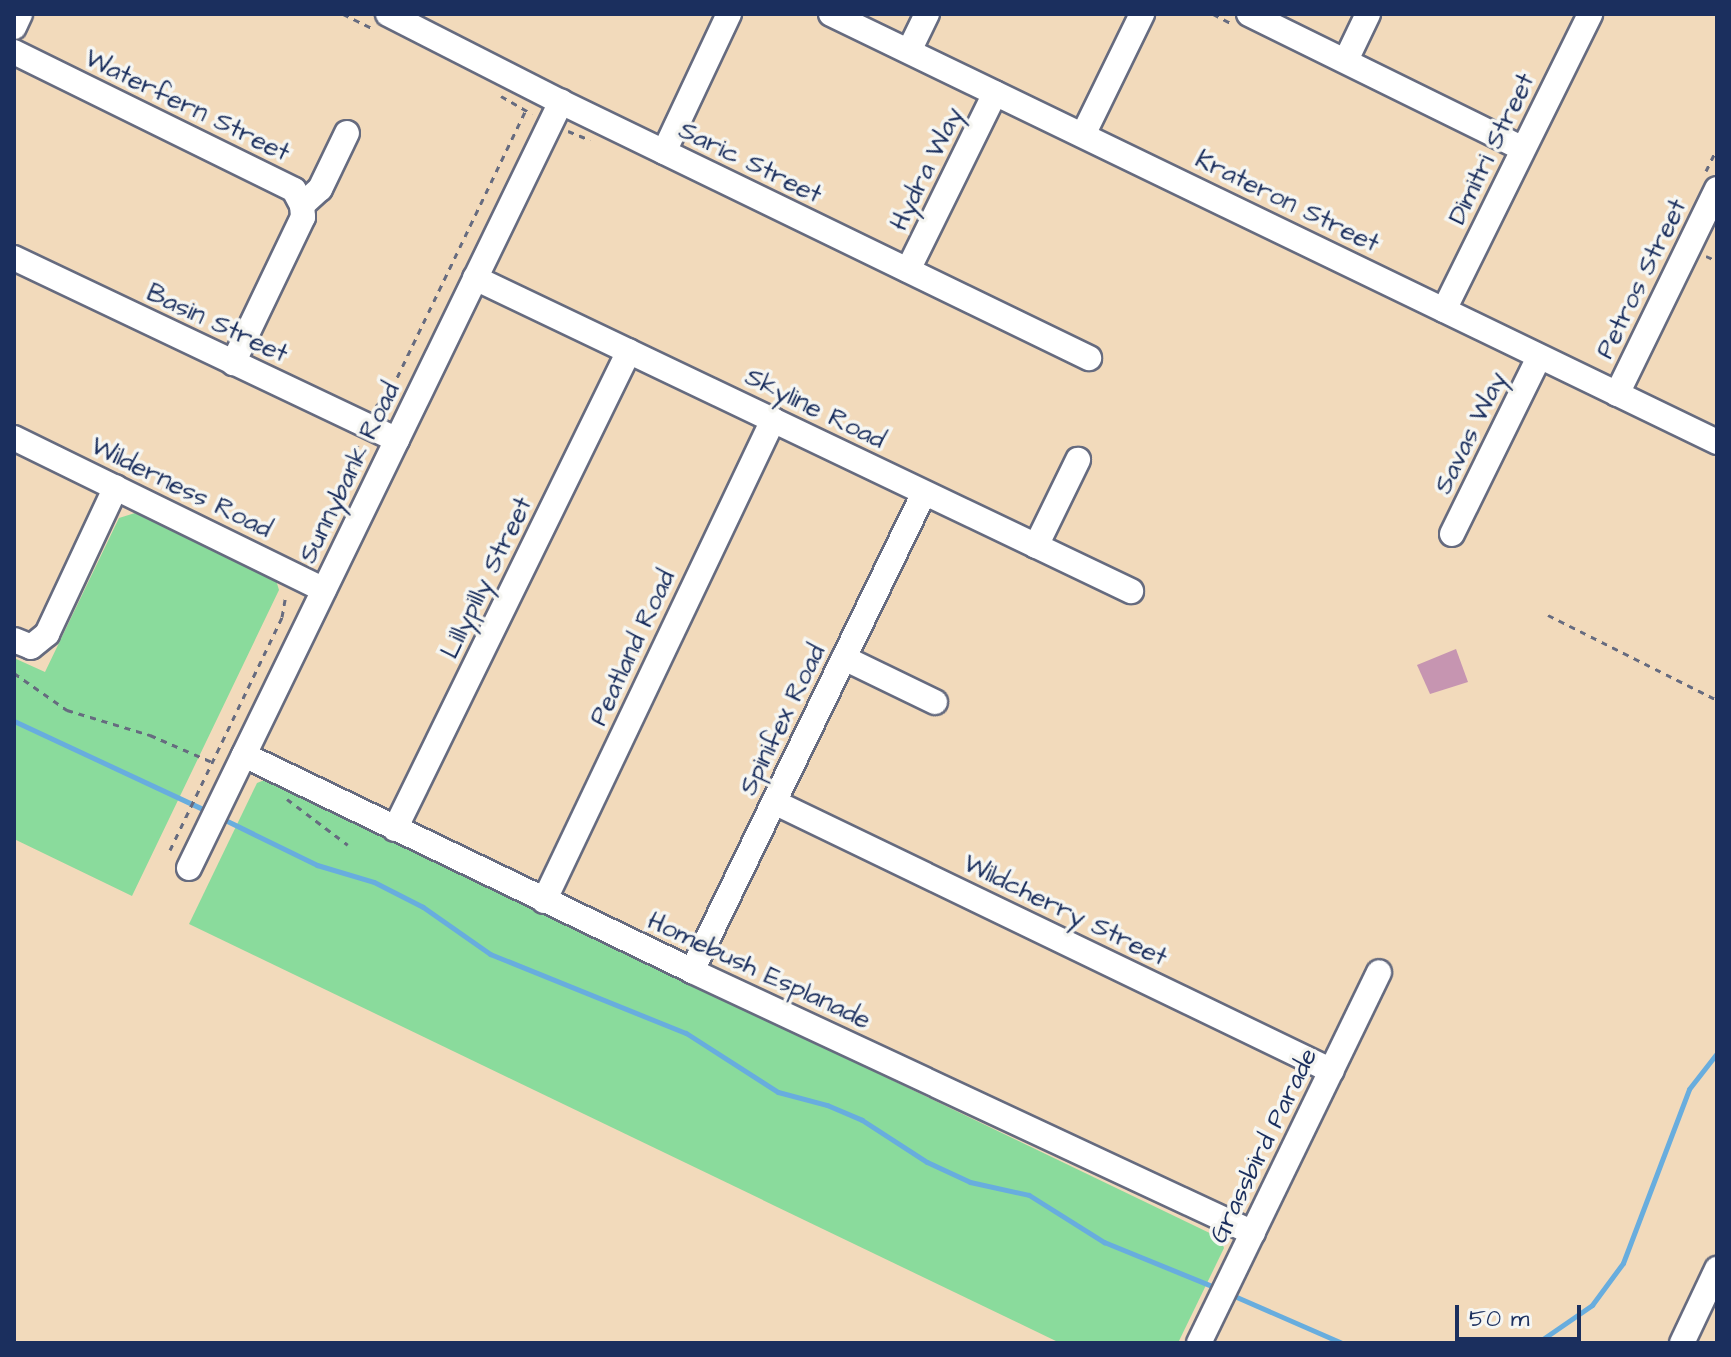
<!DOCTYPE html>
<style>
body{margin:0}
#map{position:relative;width:1731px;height:1357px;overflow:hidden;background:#f2dabb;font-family:"Architects Daughter",sans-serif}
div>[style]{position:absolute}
.green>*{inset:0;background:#8adb9c}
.stream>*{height:5px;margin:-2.5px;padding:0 2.5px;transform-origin:2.5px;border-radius:2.5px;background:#68adde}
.building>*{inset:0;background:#c695b1}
.path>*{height:3px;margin-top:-1.5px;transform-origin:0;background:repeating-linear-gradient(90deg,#666b7f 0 6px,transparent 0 12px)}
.roads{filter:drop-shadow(2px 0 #666b7f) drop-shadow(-2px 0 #666b7f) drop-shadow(0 2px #666b7f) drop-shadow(0 -2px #666b7f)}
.minor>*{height:24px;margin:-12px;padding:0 12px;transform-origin:12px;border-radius:12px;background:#fff}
span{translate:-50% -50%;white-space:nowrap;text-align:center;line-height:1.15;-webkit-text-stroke:7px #f6f6f2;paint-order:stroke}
.street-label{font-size:26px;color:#1b2f5e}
.frame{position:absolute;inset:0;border:16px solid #1b2f5e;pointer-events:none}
.scale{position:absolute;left:1455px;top:1305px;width:126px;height:36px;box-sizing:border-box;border:4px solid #1b2f5e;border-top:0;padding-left:10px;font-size:24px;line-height:28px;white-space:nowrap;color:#1b2f5e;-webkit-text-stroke:6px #f6f6f2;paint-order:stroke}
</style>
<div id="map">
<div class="green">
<i style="clip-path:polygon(135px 513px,276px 580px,279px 590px,132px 896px,14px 839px,14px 658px,45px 672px,119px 518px)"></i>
<i style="clip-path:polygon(267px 779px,1220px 1238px,1224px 1248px,1178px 1343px,1060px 1343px,189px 924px,257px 783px)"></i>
</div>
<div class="stream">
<i style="left:14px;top:721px;width:215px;rotate:25deg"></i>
<i style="left:221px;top:818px;width:107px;rotate:26.1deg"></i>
<i style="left:317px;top:865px;width:59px;rotate:16.6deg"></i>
<i style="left:374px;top:882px;width:55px;rotate:27deg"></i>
<i style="left:423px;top:907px;width:82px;rotate:35deg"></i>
<i style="left:490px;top:954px;width:211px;rotate:22deg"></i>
<i style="left:686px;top:1033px;width:109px;rotate:32.7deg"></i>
<i style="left:778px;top:1092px;width:51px;rotate:14.9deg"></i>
<i style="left:827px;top:1105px;width:38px;rotate:23deg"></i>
<i style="left:862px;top:1120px;width:77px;rotate:32.9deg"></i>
<i style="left:927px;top:1162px;width:47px;rotate:24.9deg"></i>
<i style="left:970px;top:1182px;width:60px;rotate:12.4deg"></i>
<i style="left:1029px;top:1195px;width:89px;rotate:32.1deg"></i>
<i style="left:1104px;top:1242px;width:124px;rotate:22.2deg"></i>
<i style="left:1232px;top:1295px;width:120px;rotate:23.6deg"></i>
<i style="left:1537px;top:1343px;width:67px;rotate:-34.6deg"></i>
<i style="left:1592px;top:1305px;width:52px;rotate:-53.6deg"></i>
<i style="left:1623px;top:1263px;width:186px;rotate:-69.2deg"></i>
<i style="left:1689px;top:1089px;width:46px;rotate:-52.1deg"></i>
</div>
<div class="building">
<i style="clip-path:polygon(1456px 649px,1468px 682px,1430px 694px,1417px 665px)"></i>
</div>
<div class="path">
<i style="left:343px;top:14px;width:34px;rotate:26deg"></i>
<i style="left:1213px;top:14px;width:20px;rotate:27deg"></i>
<i style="left:501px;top:96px;width:36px;rotate:30deg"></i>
<i style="left:568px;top:131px;width:24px;rotate:22deg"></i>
<i style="left:1706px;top:171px;width:25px;rotate:-64deg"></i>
<i style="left:1706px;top:256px;width:12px;rotate:24deg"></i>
<i style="left:376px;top:406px;width:24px;rotate:-48deg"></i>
<i style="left:392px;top:388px;width:309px;rotate:-64.3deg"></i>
<i style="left:301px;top:558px;width:30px;rotate:-46deg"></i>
<i style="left:322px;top:536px;width:73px;rotate:-64.8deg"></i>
<i style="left:353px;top:470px;width:25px;rotate:-79deg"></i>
<i style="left:1548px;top:615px;width:189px;rotate:26.7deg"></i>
<i style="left:14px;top:673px;width:65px;rotate:34.9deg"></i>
<i style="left:67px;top:710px;width:87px;rotate:16.8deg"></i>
<i style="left:150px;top:735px;width:68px;rotate:23.5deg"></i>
<i style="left:287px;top:799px;width:76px;rotate:37deg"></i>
<i style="left:170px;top:850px;width:259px;rotate:-64.3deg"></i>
<i style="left:282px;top:617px;width:23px;rotate:-80deg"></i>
</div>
<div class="roads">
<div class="minor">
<i style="left:388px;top:14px;width:194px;rotate:27deg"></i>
<i style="left:561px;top:102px;width:587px;rotate:25.87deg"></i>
<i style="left:831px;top:14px;width:984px;rotate:25.78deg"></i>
<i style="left:1249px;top:14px;width:305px;rotate:26.2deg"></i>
<i style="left:14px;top:27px;width:14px;rotate:-65deg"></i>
<i style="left:909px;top:51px;width:41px;rotate:-64.1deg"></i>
<i style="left:14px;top:52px;width:312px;rotate:26.2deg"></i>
<i style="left:294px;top:190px;width:17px;rotate:62deg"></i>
<i style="left:302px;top:205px;width:12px;rotate:85deg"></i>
<i style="left:303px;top:217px;width:162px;rotate:115.6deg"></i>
<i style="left:1346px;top:60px;width:51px;rotate:-64.4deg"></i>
<i style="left:1083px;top:135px;width:135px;rotate:-64deg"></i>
<i style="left:664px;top:152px;width:153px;rotate:-64.8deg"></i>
<i style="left:302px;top:205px;width:24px;rotate:-42deg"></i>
<i style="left:320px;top:189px;width:62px;rotate:-64.3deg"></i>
<i style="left:14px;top:258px;width:424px;rotate:25.4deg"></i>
<i style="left:908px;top:270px;width:197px;rotate:-63.8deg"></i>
<i style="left:475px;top:278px;width:727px;rotate:25.51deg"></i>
<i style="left:1444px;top:310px;width:330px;rotate:-63.7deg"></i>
<i style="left:1617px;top:394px;width:228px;rotate:-64deg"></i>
<i style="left:14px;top:438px;width:345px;rotate:26.1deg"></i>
<i style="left:1452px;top:534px;width:197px;rotate:-63.8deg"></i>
<i style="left:1036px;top:546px;width:96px;rotate:-64deg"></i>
<i style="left:14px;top:640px;width:18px;rotate:22deg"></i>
<i style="left:31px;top:647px;width:21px;rotate:-39deg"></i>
<i style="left:47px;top:634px;width:162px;rotate:-64.9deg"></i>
<i style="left:844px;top:658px;width:101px;rotate:25.8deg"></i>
<i style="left:244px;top:755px;width:497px;rotate:25.7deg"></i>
<i style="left:692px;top:971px;width:619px;rotate:25.03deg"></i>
<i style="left:774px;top:802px;width:619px;rotate:25.74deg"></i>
<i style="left:395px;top:829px;width:532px;rotate:-63.92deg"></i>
<i style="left:189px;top:868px;width:852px;rotate:-64.1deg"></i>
<i style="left:544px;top:901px;width:533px;rotate:-64.54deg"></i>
<i style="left:692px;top:971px;width:531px;rotate:-64.11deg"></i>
<i style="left:1199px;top:1343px;width:412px;rotate:-64.1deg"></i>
<i style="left:1682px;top:1343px;width:82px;rotate:-64.7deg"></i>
</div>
</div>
<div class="street-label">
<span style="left:187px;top:106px;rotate:26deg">Waterfern Street</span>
<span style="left:1492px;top:149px;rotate:-64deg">Dimitri Street</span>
<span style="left:750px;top:163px;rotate:26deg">Saric Street</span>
<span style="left:927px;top:169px;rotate:-64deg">Hydra Way</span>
<span style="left:1287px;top:202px;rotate:26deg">Krateron Street</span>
<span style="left:1642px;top:279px;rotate:-64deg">Petros Street</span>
<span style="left:217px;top:324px;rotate:25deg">Basin Street</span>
<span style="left:815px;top:409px;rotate:26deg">Skyline Road</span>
<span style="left:1471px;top:433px;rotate:-64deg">Savas Way</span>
<span style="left:350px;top:473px;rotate:-64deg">Sunnybank Road</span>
<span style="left:181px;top:488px;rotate:26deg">Wilderness Road</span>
<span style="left:487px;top:578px;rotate:-64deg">Lillypilly Street</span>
<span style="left:633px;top:648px;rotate:-65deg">Peatland Road</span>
<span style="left:783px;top:720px;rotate:-64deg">Spinifex Road</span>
<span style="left:1065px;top:911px;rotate:26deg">Wildcherry Street</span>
<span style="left:759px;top:971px;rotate:25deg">Homebush Esplanade</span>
<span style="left:1264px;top:1146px;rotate:-64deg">Grassbird Parade</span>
</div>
<div class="frame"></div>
<div class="scale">50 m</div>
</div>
